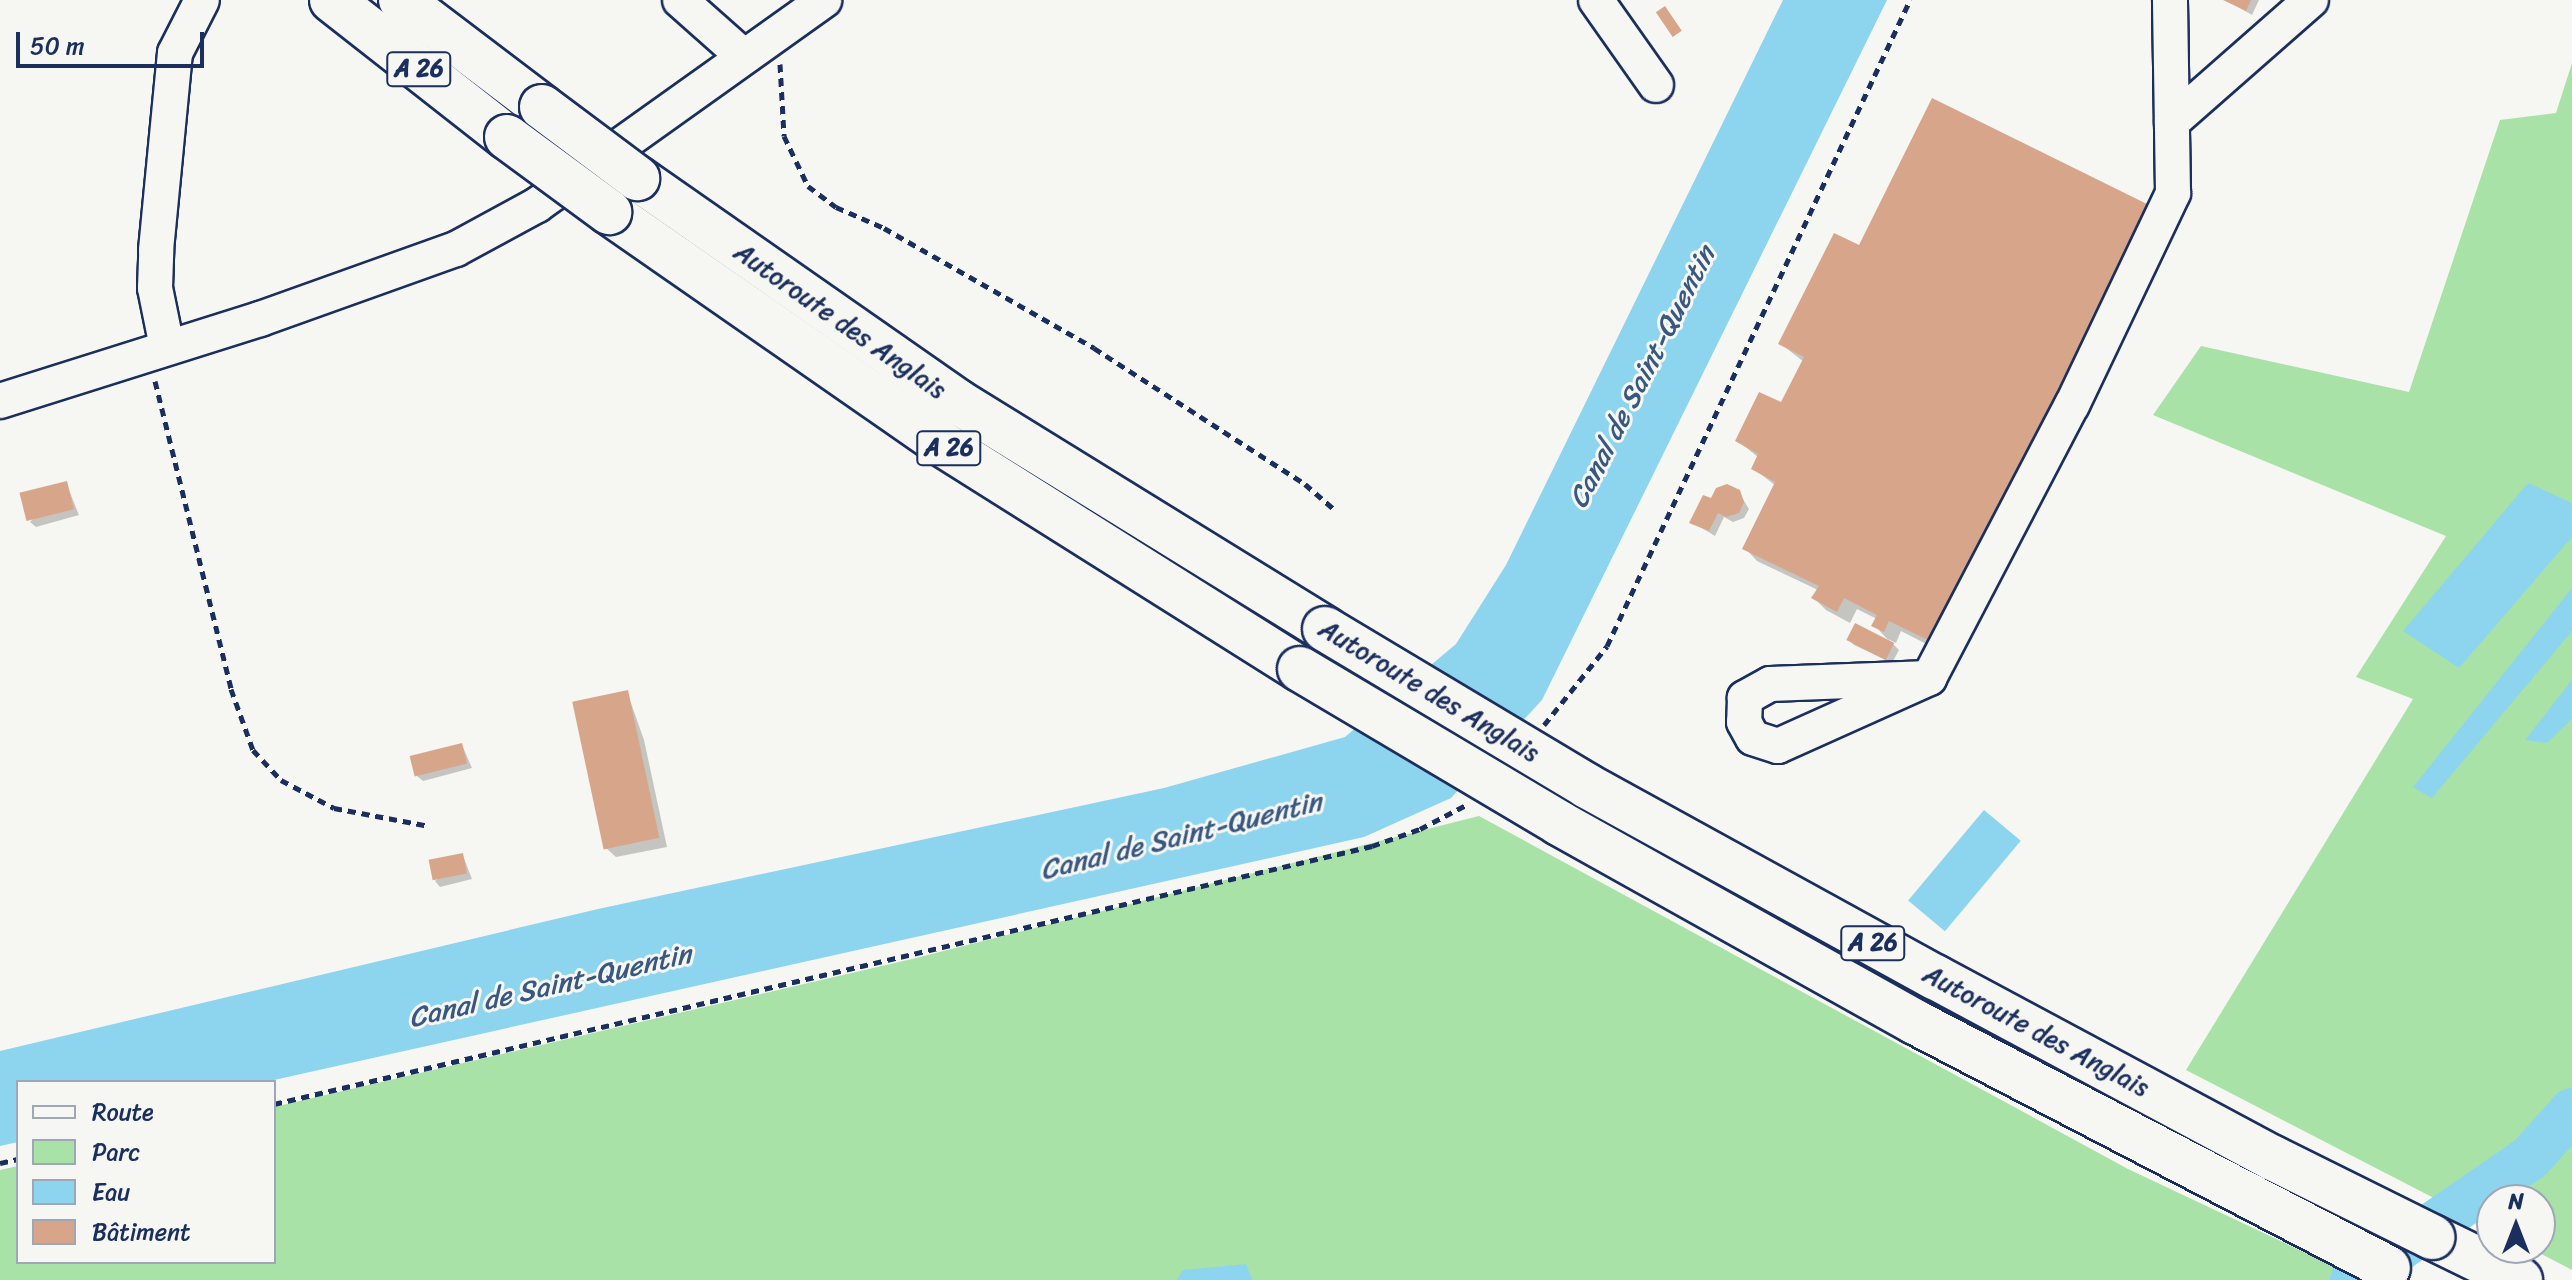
<!DOCTYPE html>
<meta charset="utf-8">
<style>
body{margin:0}
#map{position:relative;width:2572px;height:1280px;overflow:hidden;background:#f6f6f2;font-family:Sriracha,sans-serif}
div>[style]{position:absolute}
.green>*{inset:0;background:#a8e2a7}
.water>*{inset:0;background:#8dd5ee;transform-origin:0 0}
.shadow>*{inset:0;background:#0003}
.river>*{height:46px;margin:-23px;padding:0 23px;transform-origin:23px;border-radius:23px;background:#8dd5ee}
.building>*{inset:0;background:#d7a68a;transform-origin:0 0}
.path>*{height:5px;margin-top:-2.5px;transform-origin:0;background:repeating-linear-gradient(90deg,#1b2f5e 0 8px,transparent 0 14px)}
.roads{filter:drop-shadow(2px 0 #1b2f5e) drop-shadow(-2px 0 #1b2f5e) drop-shadow(0 2px #1b2f5e) drop-shadow(0 -2px #1b2f5e)}
.minor>*{height:34px;margin:-17px;padding:0 17px;transform-origin:17px;border-radius:17px;background:#f6f6f2}
.highway>*{height:44px;margin:-22px;padding:0 22px;transform-origin:22px;border-radius:22px;background:#f6f6f2}
.bridges{filter:drop-shadow(2px 0 #1b2f5e) drop-shadow(-2px 0 #1b2f5e) drop-shadow(0 2px #1b2f5e) drop-shadow(0 -2px #1b2f5e)}
.highway-bridge>*{height:44px;margin:-22px;padding:0 22px;transform-origin:22px;border-radius:22px;background:#f6f6f2}
span{translate:-50% -50%;white-space:nowrap;text-align:center;line-height:1.15;-webkit-text-stroke:6px #f6f6f2;paint-order:stroke}
.shield-label span{padding:2px 6px;background:#f6f6f2;border:2px solid;border-radius:6px;-webkit-text-stroke-width:0}
.shield-label{font-size:24px;color:#1b2f5e;font-weight:700}
.street-label{font-size:26px;color:#1b2f5e}
.water-label{font-size:28px;color:#385882;font-style:italic}
.legend{position:absolute;left:16px;top:1080px;width:260px;height:184px;box-sizing:border-box;background:#f6f6f2;border:2px solid #9ea6b7;margin:0;padding:10px 14px;list-style:none;font-size:24px;color:#1b2f5e}
.legend li{display:flex;align-items:center;gap:16px;height:40px}
.legend b{width:40px;border:2px solid #9ea6b7}
.north{position:absolute;left:2476px;top:1184px;width:80px;height:80px;box-sizing:border-box;background:#f6f6f2;border:2px solid #9ea6b7;border-radius:50%;rotate:0deg;font-size:22px;font-weight:700;line-height:32px;text-align:center;color:#1b2f5e}
.north::after{content:'';display:block;margin:auto;width:28px;height:36px;background:#1b2f5e;clip-path:polygon(50% 0,100% 100%,50% 72%,0 100%)}
.scale{position:absolute;left:16px;top:32px;width:188px;height:36px;box-sizing:border-box;border:4px solid #1b2f5e;border-top:0;padding-left:10px;font-size:24px;line-height:28px;white-space:nowrap;color:#1b2f5e;-webkit-text-stroke:6px #f6f6f2;paint-order:stroke}
</style>
<div id="map">
<div class="green">
<i style="clip-path:polygon(2572px 63px,2572px 1270px,2530px 1248px,2540px 1248px,2540px 1200px,2492px 1200px,2492px 1228px,2186px 1070px,2413px 699px,2356px 677px,2446px 536px,2153px 415px,2201px 346px,2409px 392px,2500px 120px,2556px 113px)"></i>
<i style="clip-path:polygon(1479px 816px,2128px 1169px,2363px 1280px,0 1280px,0 1170px,18px 1166px,18px 1262px,274px 1262px,274px 1107px,912px 959px)"></i>
</div>
<div class="water">
<i style="clip-path:polygon(1783px 0,1887px 0,1542px 700px,1451px 798px,1364px 837px,265px 1082px,18px 1082px,18px 1142px,0 1146px,0 1051px,598px 909px,1164px 788px,1345px 737px,1456px 644px,1506px 565px)"></i>
<i style="clip-path:polygon(2528px 483px,2572px 503px,2572px 537px,2459px 668px,2403px 631px)"></i>
<i style="clip-path:polygon(2572px 588px,2572px 631px,2432px 798px,2413px 787px)"></i>
<i style="clip-path:polygon(2572px 680px,2572px 719px,2547px 743px,2525px 740px)"></i>
<i style="left:1984px;top:810px;width:48px;height:118px;rotate:40deg"></i>
<i style="clip-path:polygon(1246px 1264px,1252px 1280px,1177px 1280px,1183px 1270px)"></i>
</div>
<div class="shadow">
<i style="clip-path:polygon(2226px 0,2259px 0,2252px 15px)"></i>
<i style="clip-path:polygon(2148px 206px,1944px 653px,1901px 631px,1896px 643px,1888px 639px,1899px 650px,1892px 663px,1854px 645px,1848px 639px,1891px 643px,1874px 625px,1877px 619px,1857px 609px,1850px 623px,1826px 610px,1814px 598px,1818px 590px,1757px 561px,1745px 548px,1776px 486px,1753px 468px,1759px 458px,1737px 440px,1782px 405px,1804px 362px,1781px 344px,1860px 248px)"></i>
<i style="clip-path:polygon(66px 483px,79px 515px,36px 527px,30px 522px)"></i>
<i style="clip-path:polygon(1738px 491px,1749px 509px,1744px 518px,1733px 522px,1724px 517px,1715px 536px,1692px 522px,1712px 501px)"></i>
<i style="clip-path:polygon(627px 692px,644px 740px,667px 847px,616px 857px,606px 848px)"></i>
<i style="clip-path:polygon(462px 745px,472px 768px,423px 781px,417px 776px)"></i>
<i style="clip-path:polygon(463px 856px,472px 879px,440px 887px,435px 881px)"></i>
</div>
<div class="river">
<i style="left:2353px;top:1280px;width:215px;rotate:-34.6deg"></i>
<i style="left:2530px;top:1158px;width:63px;rotate:-48.2deg"></i>
</div>
<div class="building">
<i style="clip-path:polygon(2223px 0,2251px 0,2246px 11px)"></i>
<i style="left:1665px;top:6px;width:30px;height:11px;rotate:56deg"></i>
<i style="clip-path:polygon(1932px 98px,2149px 205px,1932px 642px,1889px 621px,1884px 632px,1871px 626px,1877px 615px,1844px 598px,1837px 612px,1811px 598px,1819px 586px,1742px 549px,1775px 482px,1751px 469px,1758px 454px,1735px 441px,1759px 392px,1781px 402px,1804px 357px,1778px 344px,1834px 233px,1859px 245px)"></i>
<i style="left:67px;top:481px;width:29px;height:49px;rotate:76deg"></i>
<i style="clip-path:polygon(1727px 484px,1740px 490px,1744px 502px,1739px 513px,1726px 517px,1718px 513px,1709px 531px,1689px 523px,1703px 495px,1711px 498px,1716px 488px)"></i>
<i style="left:1855px;top:623px;width:44px;height:19px;rotate:27deg"></i>
<i style="left:628px;top:690px;width:151px;height:57px;rotate:78deg"></i>
<i style="left:462px;top:743px;width:21px;height:54px;rotate:76deg"></i>
<i style="left:463px;top:853px;width:21px;height:35px;rotate:79deg"></i>
</div>
<div class="path">
<i style="left:780px;top:64px;width:72px;rotate:86.8deg"></i>
<i style="left:784px;top:136px;width:55px;rotate:64.4deg"></i>
<i style="left:808px;top:186px;width:35px;rotate:37deg"></i>
<i style="left:836px;top:207px;width:52px;rotate:23.6deg"></i>
<i style="left:884px;top:228px;width:242px;rotate:29.7deg"></i>
<i style="left:1094px;top:348px;width:251px;rotate:32.8deg"></i>
<i style="left:1305px;top:484px;width:40px;rotate:41deg"></i>
<i style="left:155px;top:381px;width:317px;rotate:76.1deg"></i>
<i style="left:231px;top:689px;width:65px;rotate:70.2deg"></i>
<i style="left:253px;top:750px;width:41px;rotate:47deg"></i>
<i style="left:281px;top:780px;width:60px;rotate:27.8deg"></i>
<i style="left:334px;top:808px;width:97px;rotate:10.7deg"></i>
<i style="left:1544px;top:725px;width:101px;rotate:-51.4deg"></i>
<i style="left:1607px;top:646px;width:714px;rotate:-64.87deg"></i>
<i style="left:274px;top:1104px;width:1128px;rotate:-13.22deg"></i>
<i style="left:1372px;top:846px;width:51px;rotate:-19.5deg"></i>
<i style="left:1420px;top:829px;width:54px;rotate:-27.5deg"></i>
<i style="left:0;top:1163px;width:18px;rotate:-13deg"></i>
</div>
<div class="roads">
<div class="minor">
<i style="left:680px;top:0;width:84px;rotate:41.6deg"></i>
<i style="left:1596px;top:0;width:104px;rotate:54.8deg"></i>
<i style="left:2172px;top:122px;width:185px;rotate:-41.3deg"></i>
<i style="left:167px;top:347px;width:60px;rotate:-101.5deg"></i>
<i style="left:155px;top:288px;width:38px;rotate:-88deg"></i>
<i style="left:156px;top:250px;width:198px;rotate:-84.5deg"></i>
<i style="left:175px;top:53px;width:59px;rotate:-63deg"></i>
<i style="left:0;top:401px;width:273px;rotate:-17.5deg"></i>
<i style="left:260px;top:319px;width:208px;rotate:-19.7deg"></i>
<i style="left:456px;top:249px;width:92px;rotate:-28.5deg"></i>
<i style="left:537px;top:205px;width:353px;rotate:-35.5deg"></i>
<i style="left:1929px;top:678px;width:159px;rotate:177.8deg"></i>
<i style="left:1770px;top:684px;width:29px;rotate:151deg"></i>
<i style="left:1745px;top:698px;width:24px;rotate:92deg"></i>
<i style="left:1744px;top:722px;width:18px;rotate:61deg"></i>
<i style="left:1753px;top:738px;width:26px;rotate:18deg"></i>
<i style="left:1778px;top:746px;width:166px;rotate:-24.2deg"></i>
<i style="left:1929px;top:678px;width:308px;rotate:-62.4deg"></i>
<i style="left:2072px;top:405px;width:235px;rotate:-64.5deg"></i>
<i style="left:2173px;top:193px;width:193px;rotate:-90.9deg"></i>
</div>
<div class="highway">
<i style="left:332px;top:0;width:222px;rotate:38.1deg"></i>
<i style="left:401px;top:0;width:177px;rotate:37.2deg"></i>
<i style="left:637px;top:178px;width:391px;rotate:34.9deg"></i>
<i style="left:958px;top:402px;width:432px;rotate:31.7deg"></i>
<i style="left:609px;top:212px;width:404px;rotate:34.8deg"></i>
<i style="left:941px;top:443px;width:424px;rotate:32.2deg"></i>
<i style="left:2432px;top:1237px;width:98px;rotate:26deg"></i>
</div>
</div>
<div class="bridges">
<div class="highway-bridge">
<i style="left:542px;top:107px;width:119px;rotate:36.8deg"></i>
<i style="left:507px;top:137px;width:127px;rotate:36.3deg"></i>
<i style="left:1325px;top:629px;width:305px;rotate:30.9deg"></i>
<i style="left:1587px;top:786px;width:397px;rotate:28.8deg"></i>
<i style="left:1935px;top:977px;width:383px;rotate:28.2deg"></i>
<i style="left:2273px;top:1158px;width:178px;rotate:26.4deg"></i>
<i style="left:1300px;top:669px;width:301px;rotate:30.7deg"></i>
<i style="left:1559px;top:823px;width:408px;rotate:29.2deg"></i>
<i style="left:1915px;top:1022px;width:533px;rotate:27.48deg"></i>
</div>
</div>
<div class="shield-label">
<span style="left:419px;top:69px">A 26</span>
<span style="left:949px;top:448px">A 26</span>
<span style="left:1873px;top:943px">A 26</span>
</div>
<div class="street-label">
<span style="left:840px;top:321px;rotate:35deg">Autoroute des Anglais</span>
<span style="left:1429px;top:691px;rotate:31deg">Autoroute des Anglais</span>
<span style="left:2036px;top:1031px;rotate:28deg">Autoroute des Anglais</span>
</div>
<div class="water-label">
<span style="left:1642px;top:377px;rotate:-63deg">Canal de Saint-Quentin</span>
<span style="left:1181px;top:836px;rotate:-14deg">Canal de Saint-Quentin</span>
<span style="left:550px;top:986px;rotate:-13deg">Canal de Saint-Quentin</span>
</div>
<ul class="legend">
<li><b style="height:10px;background:#f6f6f2"></b>Route</li>
<li><b style="height:22px;background:#a8e2a7"></b>Parc</li>
<li><b style="height:22px;background:#8dd5ee"></b>Eau</li>
<li><b style="height:22px;background:#d7a68a"></b>Bâtiment</li>
</ul>
<div class="north">N</div>
<div class="scale">50 m</div>
</div>
